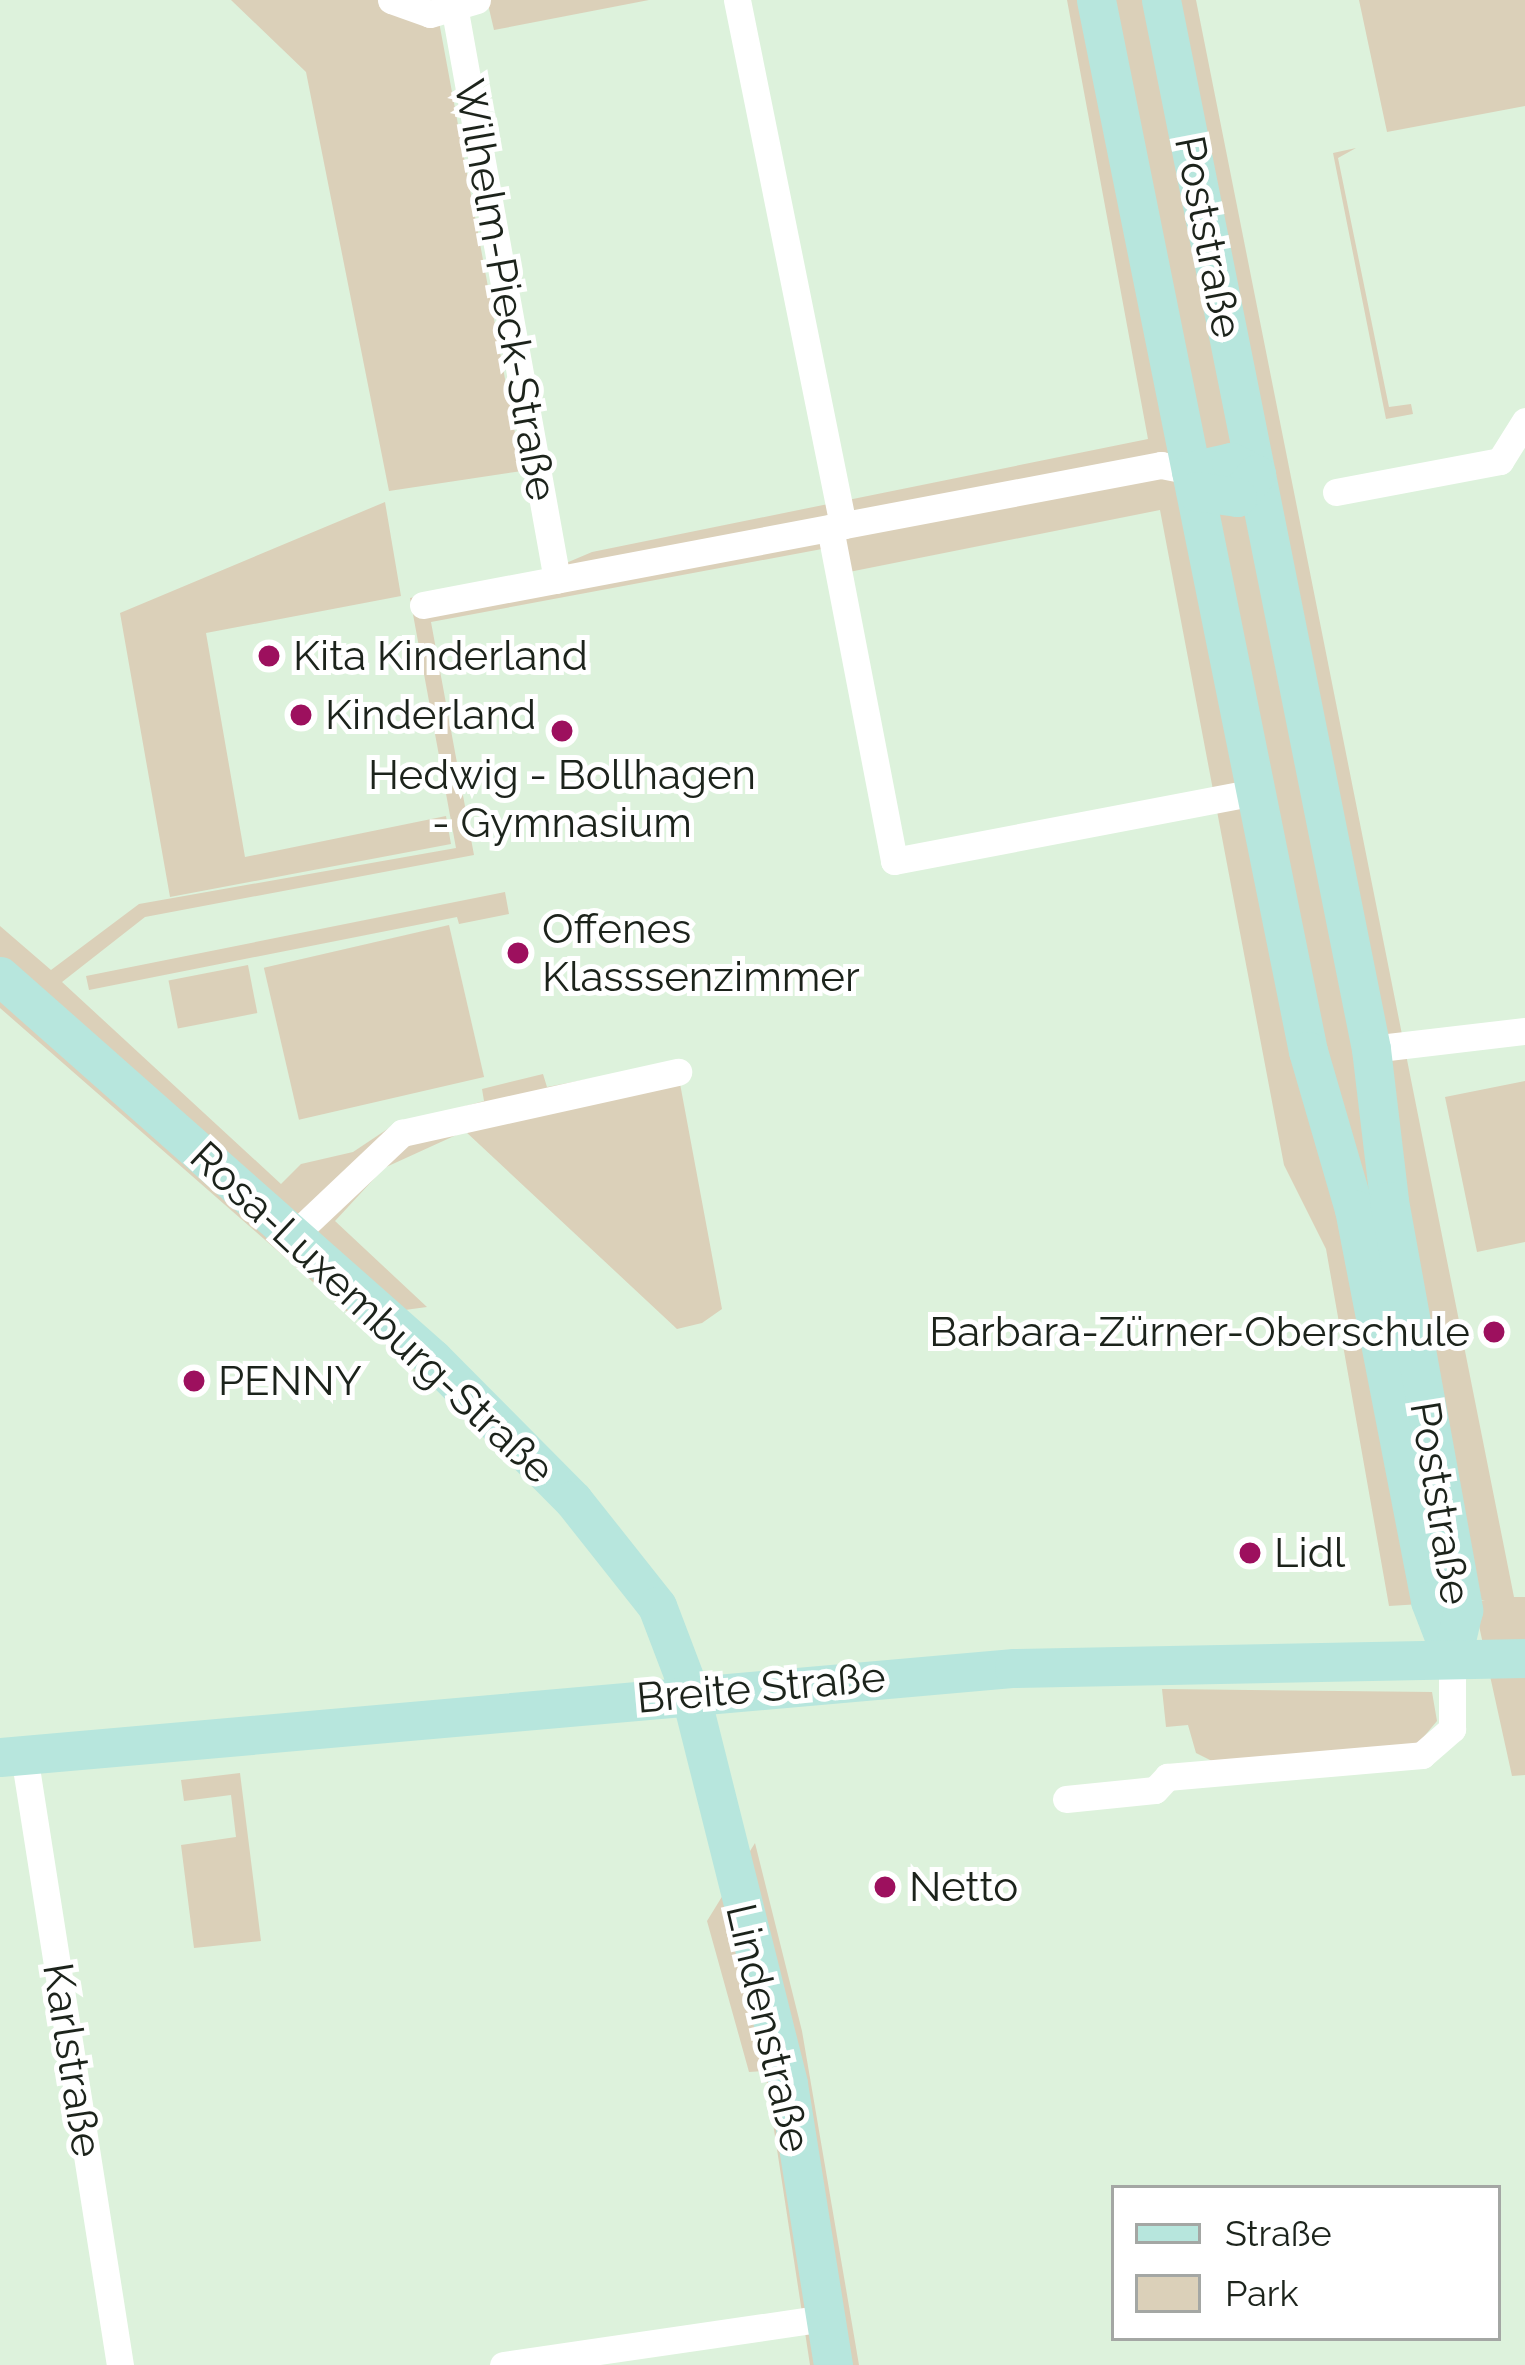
<!DOCTYPE html>
<meta charset="utf-8">
<style>
body{margin:0}
#map{position:relative;width:1525px;height:2365px;overflow:hidden;background:#ddf2dc;font-family:Raleway,sans-serif}
div>[style]{position:absolute}
.green>*{inset:0;background:#dbd0b9;transform-origin:0 0}
.street>*{height:27px;margin:-13.5px;padding:0 13.5px;transform-origin:13.5px;border-radius:13.5px;background:#fff}
.secondary>*{height:39px;margin:-19.5px;padding:0 19.5px;transform-origin:19.5px;border-radius:19.5px;background:#b7e6dd}
.dots>*{width:33px;height:33px;translate:-50% -50%;box-sizing:border-box;border:6px solid #fff;border-radius:50%}
span{translate:-50% -50%;white-space:nowrap;text-align:center;line-height:1.15;-webkit-text-stroke:10px #fff;paint-order:stroke}
.street-label{font-size:42px;color:#1c231b}
.poi-label{font-size:42px;color:#1c231b}
.left{translate:0 -50%;text-align:left}
.right{translate:-100% -50%;text-align:right}
.legend{position:absolute;left:1111px;top:2185px;width:390px;height:156px;box-sizing:border-box;background:#fff;border:3px solid #a4a7a4;margin:0;padding:15px 21px;list-style:none;font-size:36px;color:#1c231b}
.legend li{display:flex;align-items:center;gap:24px;height:60px}
.legend b{width:60px;border:3px solid #a4a7a4}
</style>
<div id="map">
<div class="green">
<i style="clip-path:polygon(231px 0,435px 0,522px 471px,389px 491px,306px 72px)"></i>
<i style="clip-path:polygon(487px 0,649px 0,494px 30px)"></i>
<i style="clip-path:polygon(1067px 0,1196px 0,1514px 1597px,1525px 1597px,1525px 1775px,1512px 1776px,1474px 1603px,1485px 1600px,1389px 1606px,1326px 1249px,1284px 1165px,1160px 510px,844px 573px,838px 546px,431px 622px,474px 855px,145px 917px,62px 982px,281px 1184px,301px 1164px,353px 1152px,392px 1126px,484px 1101px,482px 1089px,543px 1074px,547px 1087px,676px 1062px,722px 1309px,702px 1323px,677px 1329px,465px 1131px,384px 1168px,335px 1221px,427px 1307px,353px 1317px,0 1008px,0 926px,51px 970px,139px 904px,456px 848px,410px 598px,538px 575px,592px 552px,1148px 439px)"></i>
<i style="clip-path:polygon(1359px 0,1525px 0,1525px 106px,1387px 132px)"></i>
<i style="clip-path:polygon(1356px 148px,1338px 158px,1389px 407px,1411px 404px,1413px 414px,1386px 419px,1333px 153px)"></i>
<i style="clip-path:polygon(385px 502px,401px 596px,206px 633px,245px 857px,446px 816px,451px 844px,170px 897px,120px 613px)"></i>
<i style="clip-path:polygon(505px 892px,509px 914px,459px 924px,457px 917px,89px 990px,86px 976px)"></i>
<i style="left:449px;top:925px;width:156px;height:190px;rotate:77deg"></i>
<i style="left:248px;top:965px;width:49px;height:81px;rotate:79deg"></i>
<i style="clip-path:polygon(1525px 1081px,1525px 1242px,1477px 1252px,1445px 1097px)"></i>
<i style="clip-path:polygon(1162px 1689px,1432px 1692px,1437px 1721px,1416px 1746px,1212px 1761px,1196px 1753px,1188px 1725px,1166px 1727px)"></i>
<i style="clip-path:polygon(240px 1773px,261px 1941px,194px 1948px,181px 1845px,236px 1837px,231px 1795px,184px 1801px,181px 1780px)"></i>
<i style="clip-path:polygon(755px 1843px,802px 2031px,859px 2365px,810px 2365px,765px 2071px,749px 2072px,707px 1921px)"></i>
</div>
<div class="street">
<i style="left:391px;top:0;width:41px;rotate:19.7deg"></i>
<i style="left:430px;top:14px;width:49px;rotate:-16.6deg"></i>
<i style="left:453px;top:0;width:589px;rotate:79.83deg"></i>
<i style="left:737px;top:0;width:536px;rotate:78.59deg"></i>
<i style="left:1336px;top:492px;width:167px;rotate:-10.7deg"></i>
<i style="left:1500px;top:461px;width:47px;rotate:-58deg"></i>
<i style="left:830px;top:528px;width:339px;rotate:79.1deg"></i>
<i style="left:894px;top:861px;width:369px;rotate:-10.8deg"></i>
<i style="left:423px;top:605px;width:751px;rotate:-10.74deg"></i>
<i style="left:1161px;top:465px;width:31px;rotate:11deg"></i>
<i style="left:1371px;top:1049px;width:155px;rotate:-6.7deg"></i>
<i style="left:294px;top:1235px;width:149px;rotate:-43.4deg"></i>
<i style="left:402px;top:1133px;width:283px;rotate:-12.5deg"></i>
<i style="left:24px;top:1755px;width:618px;rotate:81.06deg"></i>
<i style="left:1066px;top:1799px;width:89px;rotate:-5.8deg"></i>
<i style="left:1155px;top:1790px;width:18px;rotate:-47deg"></i>
<i style="left:1167px;top:1777px;width:256px;rotate:-4.9deg"></i>
<i style="left:1422px;top:1755px;width:40px;rotate:-41deg"></i>
<i style="left:1452px;top:1729px;width:71px;rotate:-90deg"></i>
<i style="left:503px;top:2365px;width:326px;rotate:-8.3deg"></i>
</div>
<div class="secondary">
<i style="left:1096px;top:0;width:1072px;rotate:78.6deg"></i>
<i style="left:1308px;top:1051px;width:165px;rotate:73.8deg"></i>
<i style="left:1354px;top:1209px;width:399px;rotate:79deg"></i>
<i style="left:1430px;top:1601px;width:61px;rotate:68.9deg"></i>
<i style="left:1161px;top:0;width:1070px;rotate:78.68deg"></i>
<i style="left:1371px;top:1049px;width:153px;rotate:83.2deg"></i>
<i style="left:1389px;top:1201px;width:416px;rotate:79.7deg"></i>
<i style="left:1463px;top:1610px;width:49px;rotate:102.9deg"></i>
<i style="left:1191px;top:471px;width:41px;rotate:-12.7deg"></i>
<i style="left:1231px;top:462px;width:28px;rotate:26deg"></i>
<i style="left:1256px;top:474px;width:30px;rotate:130deg"></i>
<i style="left:1237px;top:497px;width:42px;rotate:-171.9deg"></i>
<i style="left:0;top:976px;width:578px;rotate:41.49deg"></i>
<i style="left:433px;top:1359px;width:199px;rotate:45.2deg"></i>
<i style="left:573px;top:1500px;width:135px;rotate:51.6deg"></i>
<i style="left:657px;top:1606px;width:93px;rotate:69.2deg"></i>
<i style="left:690px;top:1693px;width:403px;rotate:75.9deg"></i>
<i style="left:788px;top:2084px;width:285px;rotate:80.9deg"></i>
<i style="left:0;top:1757px;width:1018px;rotate:-5.02deg"></i>
<i style="left:1014px;top:1668px;width:511px;rotate:-1.12deg"></i>
</div>
<div class="dots">
<i style="left:269px;top:656px;background:#9d105e"></i>
<i style="left:301px;top:715px;background:#9d105e"></i>
<i style="left:562px;top:731px;background:#9d105e"></i>
<i style="left:518px;top:953px;background:#9d105e"></i>
<i style="left:1494px;top:1332px;background:#9d105e"></i>
<i style="left:194px;top:1381px;background:#9d105e"></i>
<i style="left:1250px;top:1553px;background:#9d105e"></i>
<i style="left:885px;top:1887px;background:#9d105e"></i>
</div>
<div class="street-label">
<span style="left:1208px;top:237px;rotate:79deg">Poststraße</span>
<span style="left:505px;top:290px;rotate:80deg">Wilhelm-Pieck-Straße</span>
<span style="left:372px;top:1313px;rotate:43deg">Rosa-Luxemburg-Straße</span>
<span style="left:1440px;top:1503px;rotate:81deg">Poststraße</span>
<span style="left:761px;top:1688px;rotate:-5deg">Breite Straße</span>
<span style="left:768px;top:2028px;rotate:77deg">Lindenstraße</span>
<span style="left:72px;top:2060px;rotate:81deg">Karlstraße</span>
</div>
<div class="poi-label">
<span class="left" style="left:293px;top:656px">Kita Kinderland</span>
<span class="left" style="left:325px;top:715px">Kinderland</span>
<span style="left:562px;top:799px">Hedwig - Bollhagen<br>- Gymnasium</span>
<span class="left" style="left:542px;top:953px">Offenes<br>Klasssenzimmer</span>
<span class="right" style="left:1470px;top:1332px">Barbara-Zürner-Oberschule</span>
<span class="left" style="left:218px;top:1381px">PENNY</span>
<span class="left" style="left:1274px;top:1553px">Lidl</span>
<span class="left" style="left:909px;top:1887px">Netto</span>
</div>
<ul class="legend">
<li><b style="height:15px;background:#b7e6dd"></b>Straße</li>
<li><b style="height:33px;background:#dbd0b9"></b>Park</li>
</ul>
</div>
